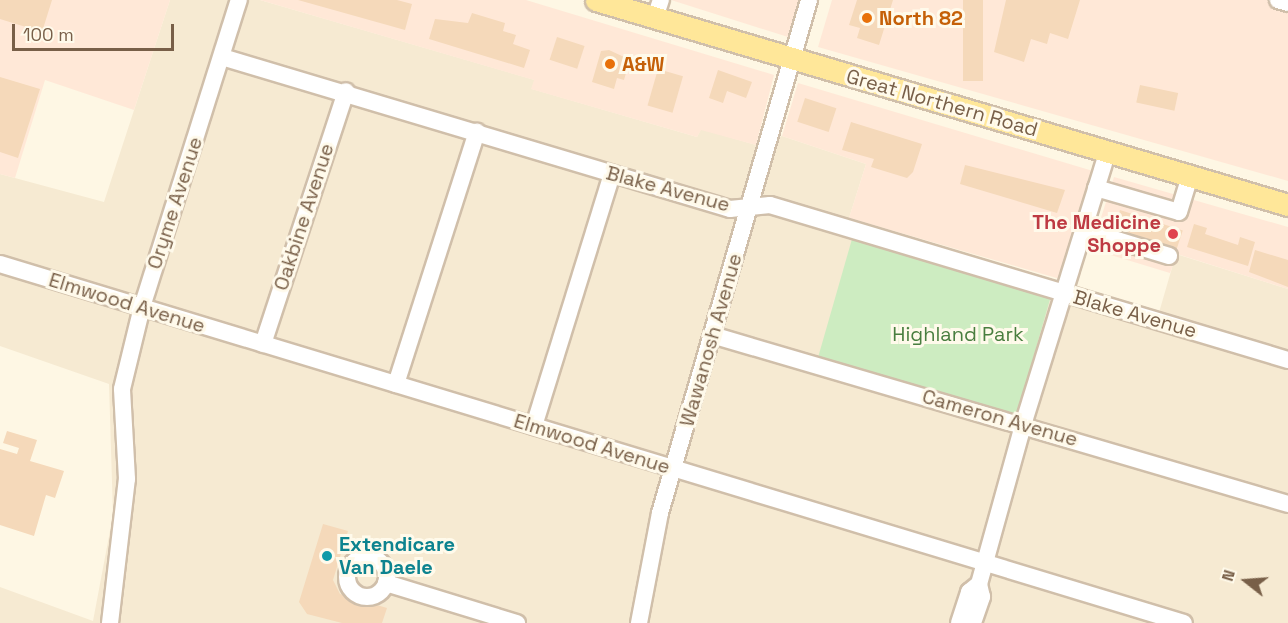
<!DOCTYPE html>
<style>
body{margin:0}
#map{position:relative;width:1288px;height:623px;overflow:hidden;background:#fef7e4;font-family:"Space Grotesk",sans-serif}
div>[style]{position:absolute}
.residential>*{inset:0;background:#f6ead2}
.commercial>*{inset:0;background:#ffe8d7}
.green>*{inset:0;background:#cdecc1;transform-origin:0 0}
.building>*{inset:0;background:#f5d9ba;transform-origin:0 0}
.roads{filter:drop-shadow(2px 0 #d0bfaa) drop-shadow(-2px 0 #d0bfaa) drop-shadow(0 2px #d0bfaa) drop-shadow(0 -2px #d0bfaa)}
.minor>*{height:16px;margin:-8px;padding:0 8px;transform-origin:8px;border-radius:8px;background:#fff}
.minor>.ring{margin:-8px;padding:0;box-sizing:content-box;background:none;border:16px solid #fff;border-radius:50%}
.major>*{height:21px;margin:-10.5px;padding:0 10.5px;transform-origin:10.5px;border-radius:10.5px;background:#ffe799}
.dots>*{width:16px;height:16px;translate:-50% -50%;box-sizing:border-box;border:3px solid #fffaeb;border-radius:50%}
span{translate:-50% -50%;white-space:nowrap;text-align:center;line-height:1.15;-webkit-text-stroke:6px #fffaeb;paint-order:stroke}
.food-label{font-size:20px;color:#c56008;font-weight:700}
.left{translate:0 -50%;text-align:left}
.street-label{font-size:20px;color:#785f48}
.health-label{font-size:20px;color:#be3a42;font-weight:700}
.right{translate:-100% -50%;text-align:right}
.park-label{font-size:20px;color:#497e3f}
.culture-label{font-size:20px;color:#0d838f;font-weight:700}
.north{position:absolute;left:1216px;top:551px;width:60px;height:60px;-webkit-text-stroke:4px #fffaeb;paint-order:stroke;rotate:287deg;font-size:16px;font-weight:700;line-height:24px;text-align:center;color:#785f48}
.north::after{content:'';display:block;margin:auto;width:21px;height:27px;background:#785f48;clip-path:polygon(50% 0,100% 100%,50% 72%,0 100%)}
.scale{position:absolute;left:12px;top:24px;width:162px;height:27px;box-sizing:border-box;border:3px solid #785f48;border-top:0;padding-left:8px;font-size:18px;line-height:21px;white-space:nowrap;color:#785f48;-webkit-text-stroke:4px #fffaeb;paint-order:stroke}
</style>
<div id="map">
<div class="residential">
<i style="clip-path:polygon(170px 0,260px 0,535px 80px,532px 89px,697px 137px,701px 129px,756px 145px,782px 136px,866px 164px,849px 218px,852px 239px,1051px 296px,1060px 279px,1158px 316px,1176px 254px,1288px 289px,1288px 623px,0 623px,0 587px,93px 621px,113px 515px,109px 384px,0 346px,0 174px,104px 202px)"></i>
</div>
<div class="commercial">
<i style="clip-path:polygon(0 0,170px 0,134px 110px,45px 80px,15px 178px,0 174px)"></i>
<i style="clip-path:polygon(260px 0,526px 0,774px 75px,756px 145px,701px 130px,697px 137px,531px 89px,534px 80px)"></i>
<i style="clip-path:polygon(671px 0,799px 0,788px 37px)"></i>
<i style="clip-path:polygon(832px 0,1288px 0,1288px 181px,818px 47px)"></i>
<i style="clip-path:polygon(798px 83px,1093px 171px,1060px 279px,849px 218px,866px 164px,782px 136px)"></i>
<i style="clip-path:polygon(1114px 177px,1288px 227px,1288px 289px,1177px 254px,1170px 273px,1091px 249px)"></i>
</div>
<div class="green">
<i style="left:852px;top:239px;width:207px;height:123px;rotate:16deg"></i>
</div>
<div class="building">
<i style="clip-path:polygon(0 0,52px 0,42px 32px,0 19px)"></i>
<i style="clip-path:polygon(298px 0,397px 0,412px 4px,405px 30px)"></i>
<i style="clip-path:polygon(857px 0,893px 0,879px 45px,857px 38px,860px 28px,849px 25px)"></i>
<i style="left:963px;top:0;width:20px;height:81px"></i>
<i style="clip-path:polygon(1006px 0,1080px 0,1068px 39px,1050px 33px,1047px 44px,1031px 39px,1024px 62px,994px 52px)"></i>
<i style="clip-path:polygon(472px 13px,505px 23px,503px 31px,516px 35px,513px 44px,530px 50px,524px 68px,429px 39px,435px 19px,468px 23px)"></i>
<i style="left:557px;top:37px;width:29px;height:24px;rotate:18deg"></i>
<i style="clip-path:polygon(609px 50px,624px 57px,620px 71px,626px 73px,624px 80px,617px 78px,614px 89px,592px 82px,601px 51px)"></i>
<i style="left:658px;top:69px;width:26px;height:38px;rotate:16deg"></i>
<i style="clip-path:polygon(718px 70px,752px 82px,746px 98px,727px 91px,723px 103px,709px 98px)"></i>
<i style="clip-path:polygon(0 77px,40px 89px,18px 158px,0 152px)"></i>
<i style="left:1140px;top:85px;width:39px;height:18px;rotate:12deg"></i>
<i style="left:805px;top:98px;width:33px;height:25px;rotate:18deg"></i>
<i style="clip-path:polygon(851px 122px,922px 144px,913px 172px,907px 178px,871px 167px,874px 159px,842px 150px)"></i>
<i style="clip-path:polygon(965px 165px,1065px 190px,1057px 213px,960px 184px)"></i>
<i style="left:1120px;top:210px;width:66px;height:21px;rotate:18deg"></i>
<i style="clip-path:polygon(1194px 224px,1207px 228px,1205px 234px,1238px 245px,1240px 237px,1255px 242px,1248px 266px,1187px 247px)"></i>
<i style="clip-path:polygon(1255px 250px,1288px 260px,1288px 287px,1249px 272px)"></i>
<i style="clip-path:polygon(7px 431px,37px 440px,30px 461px,64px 471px,55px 498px,46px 495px,34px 536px,0 525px,0 449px,17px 454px,19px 448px,3px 443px)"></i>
<i style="clip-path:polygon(323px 524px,348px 531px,333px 580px,340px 594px,387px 608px,382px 623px,342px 623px,307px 614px,299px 602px)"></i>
</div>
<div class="roads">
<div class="minor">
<i style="left:1278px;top:0;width:10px;rotate:17deg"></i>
<i style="left:655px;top:18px;width:19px;rotate:-72deg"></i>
<i style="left:222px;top:57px;width:530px;rotate:16.66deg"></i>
<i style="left:730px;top:209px;width:40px;rotate:-5.7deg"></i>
<i style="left:770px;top:205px;width:541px;rotate:16.66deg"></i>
<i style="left:1096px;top:188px;width:86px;rotate:16.1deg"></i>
<i style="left:1179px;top:212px;width:38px;rotate:-73deg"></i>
<i style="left:1084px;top:230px;width:89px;rotate:17deg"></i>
<i style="left:0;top:264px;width:1237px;rotate:16.87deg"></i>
<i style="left:712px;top:335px;width:600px;rotate:16.35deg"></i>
<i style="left:263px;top:344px;width:266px;rotate:-71.8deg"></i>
<i style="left:396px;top:384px;width:265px;rotate:-72.2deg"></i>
<i style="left:534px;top:426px;width:264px;rotate:-72.8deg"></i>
<i class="ring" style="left:347px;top:557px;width:24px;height:24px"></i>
<i style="left:386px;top:583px;width:137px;rotate:17deg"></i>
<i style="left:110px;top:623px;width:145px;rotate:-83.3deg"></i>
<i style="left:127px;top:479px;width:90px;rotate:-93.2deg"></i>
<i style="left:122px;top:389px;width:84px;rotate:-76.3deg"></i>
<i style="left:142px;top:307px;width:322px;rotate:-72.5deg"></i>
<i style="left:639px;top:623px;width:112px;rotate:-79.2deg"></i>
<i style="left:660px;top:513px;width:534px;rotate:-73.8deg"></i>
<i style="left:959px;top:623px;width:33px;rotate:-72deg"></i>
<i style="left:969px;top:592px;width:13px;rotate:-39deg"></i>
<i style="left:973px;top:623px;width:28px;rotate:-71deg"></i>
<i style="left:982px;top:597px;width:13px;rotate:-103deg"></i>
<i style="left:979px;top:584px;width:165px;rotate:-74.5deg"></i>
<i style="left:1023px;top:425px;width:287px;rotate:-72.8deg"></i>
</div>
<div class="major">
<i style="left:596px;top:0;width:722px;rotate:16.5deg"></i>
</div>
</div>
<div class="dots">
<i style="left:867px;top:18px;background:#e8710a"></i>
<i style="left:610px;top:64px;background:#e8710a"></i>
<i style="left:1173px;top:234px;background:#e0444e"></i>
<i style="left:327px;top:556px;background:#0f9aa8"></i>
</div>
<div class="food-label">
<span class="left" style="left:879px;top:18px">North 82</span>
<span class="left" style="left:622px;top:64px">A&amp;W</span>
</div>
<div class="street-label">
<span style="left:942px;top:103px;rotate:16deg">Great Northern Road</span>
<span style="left:668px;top:189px;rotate:15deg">Blake Avenue</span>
<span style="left:175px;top:203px;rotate:-72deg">Oryme Avenue</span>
<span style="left:304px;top:217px;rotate:-72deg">Oakbine Avenue</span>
<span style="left:127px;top:303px;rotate:17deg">Elmwood Avenue</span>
<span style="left:1135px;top:314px;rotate:16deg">Blake Avenue</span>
<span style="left:711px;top:340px;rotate:-74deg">Wawanosh Avenue</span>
<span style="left:1000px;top:418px;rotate:16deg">Cameron Avenue</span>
<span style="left:592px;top:444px;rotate:17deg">Elmwood Avenue</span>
</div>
<div class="health-label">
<span class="right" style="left:1161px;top:234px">The Medicine<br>Shoppe</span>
</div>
<div class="park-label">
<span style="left:958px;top:334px">Highland Park</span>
</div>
<div class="culture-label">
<span class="left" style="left:339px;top:556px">Extendicare<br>Van Daele</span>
</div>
<div class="north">N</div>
<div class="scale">100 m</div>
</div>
